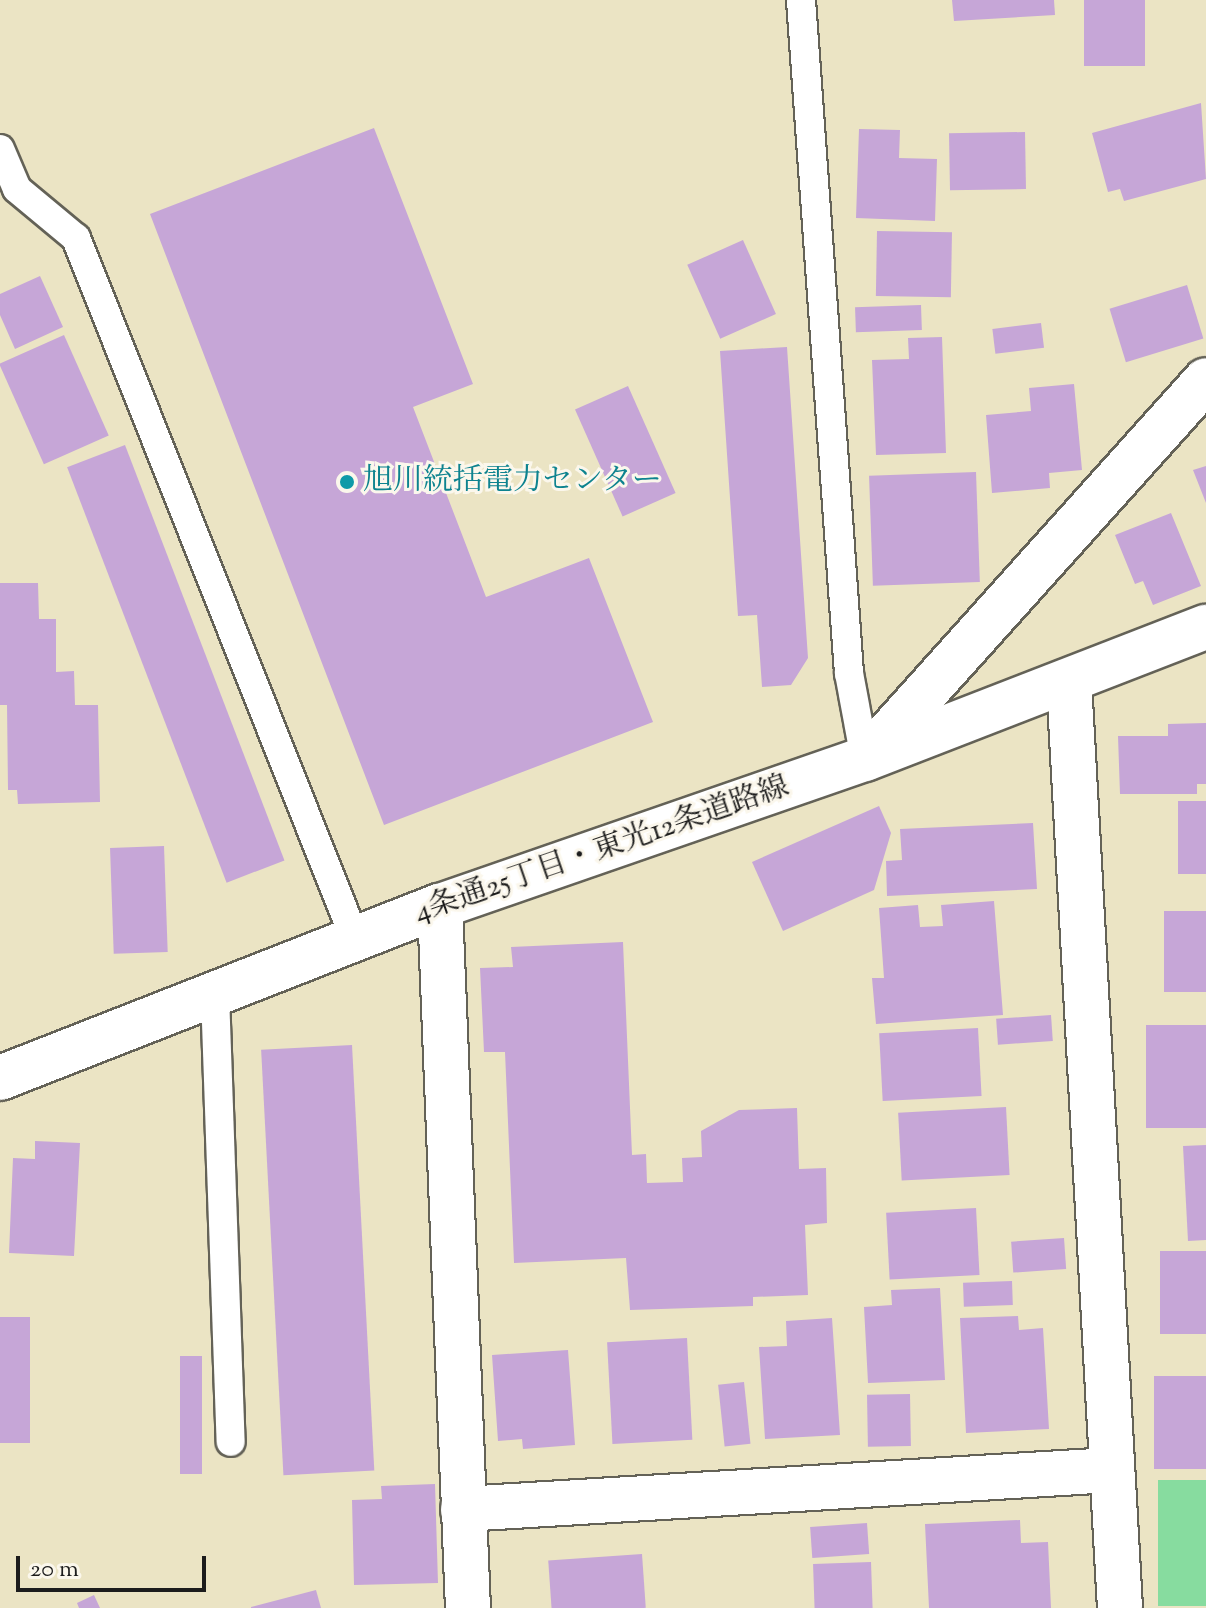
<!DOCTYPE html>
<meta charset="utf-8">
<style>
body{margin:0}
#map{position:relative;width:1206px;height:1608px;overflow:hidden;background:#ebe4c4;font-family:"Sorts Mill Goudy","Noto Serif JP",serif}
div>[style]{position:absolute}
.green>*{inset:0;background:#87dc9f;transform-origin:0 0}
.building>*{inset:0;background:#c6a6d7;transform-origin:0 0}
.roads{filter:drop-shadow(2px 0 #646257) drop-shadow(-2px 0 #646257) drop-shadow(0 2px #646257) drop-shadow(0 -2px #646257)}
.lane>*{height:28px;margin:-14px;padding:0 14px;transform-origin:14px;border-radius:14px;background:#fff}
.street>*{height:44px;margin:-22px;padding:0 22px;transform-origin:22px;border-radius:22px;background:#fff}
.dots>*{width:22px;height:22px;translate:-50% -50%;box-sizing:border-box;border:4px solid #fbf7ec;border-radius:50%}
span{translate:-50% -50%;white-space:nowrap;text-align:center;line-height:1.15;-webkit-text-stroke:6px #fbf7ec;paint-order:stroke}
.culture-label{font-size:30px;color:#0d838f}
.left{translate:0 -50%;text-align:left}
.street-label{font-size:30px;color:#1c1c1c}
.scale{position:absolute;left:16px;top:1556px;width:190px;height:36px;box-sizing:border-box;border:4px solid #1c1c1c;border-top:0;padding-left:10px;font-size:24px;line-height:28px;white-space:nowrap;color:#1c1c1c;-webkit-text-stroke:6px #fbf7ec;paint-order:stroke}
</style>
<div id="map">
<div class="green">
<i style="left:1206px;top:1480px;width:126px;height:48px;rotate:90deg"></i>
</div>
<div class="building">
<i style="clip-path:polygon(952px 0,1054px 0,1055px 15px,954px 21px)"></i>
<i style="left:1084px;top:0;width:61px;height:66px"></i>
<i style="clip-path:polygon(1201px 103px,1206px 179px,1124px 201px,1120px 189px,1108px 192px,1092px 133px)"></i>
<i style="clip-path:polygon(374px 128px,473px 384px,413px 407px,486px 597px,589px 558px,653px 722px,384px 825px,150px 214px)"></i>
<i style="clip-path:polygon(859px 129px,900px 130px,899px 158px,937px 159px,935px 221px,856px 218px)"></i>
<i style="left:1025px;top:132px;width:57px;height:76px;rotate:89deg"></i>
<i style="left:877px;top:231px;width:75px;height:65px;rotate:1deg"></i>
<i style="left:743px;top:240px;width:81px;height:61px;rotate:66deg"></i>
<i style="clip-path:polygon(40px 276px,63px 327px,15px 349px,0 315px,0 294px)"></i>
<i style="left:1187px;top:285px;width:56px;height:81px;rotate:73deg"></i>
<i style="left:921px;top:305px;width:25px;height:66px;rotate:88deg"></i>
<i style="left:1041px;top:323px;width:25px;height:49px;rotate:83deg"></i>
<i style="left:64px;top:335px;width:110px;height:71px;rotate:66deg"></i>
<i style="clip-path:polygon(942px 337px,946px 453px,876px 455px,872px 360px,909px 359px,908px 338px)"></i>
<i style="clip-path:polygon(787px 347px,808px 658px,791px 685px,762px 687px,757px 615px,738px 616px,720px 351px)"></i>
<i style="clip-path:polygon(1074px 384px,1082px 470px,1049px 473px,1050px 488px,992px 493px,986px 415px,1031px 411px,1029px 388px)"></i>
<i style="left:628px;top:386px;width:117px;height:58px;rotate:66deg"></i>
<i style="left:125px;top:445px;width:445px;height:62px;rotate:69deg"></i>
<i style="clip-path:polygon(1206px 466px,1206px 503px,1193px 470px)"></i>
<i style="left:976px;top:472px;width:110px;height:107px;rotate:88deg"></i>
<i style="clip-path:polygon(1171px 513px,1201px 586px,1153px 605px,1143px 581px,1135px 584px,1115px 535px)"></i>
<i style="clip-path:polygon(0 583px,38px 583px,39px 619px,56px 619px,56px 672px,74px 671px,75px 705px,98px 705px,100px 802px,18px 804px,17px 790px,8px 790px,7px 705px,0 705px)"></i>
<i style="clip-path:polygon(1206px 723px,1206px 784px,1197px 784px,1197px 794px,1120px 794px,1118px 736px,1168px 736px,1168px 724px)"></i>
<i style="left:1206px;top:801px;width:73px;height:28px;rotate:90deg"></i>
<i style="clip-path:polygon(879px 806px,891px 833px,874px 890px,783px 931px,752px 862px)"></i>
<i style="clip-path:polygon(1033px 823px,1037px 889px,887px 896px,886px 861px,902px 860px,900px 829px)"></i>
<i style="left:164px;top:846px;width:106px;height:54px;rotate:88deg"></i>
<i style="clip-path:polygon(994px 901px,1003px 1015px,876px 1024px,872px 978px,884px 978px,879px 908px,918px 905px,920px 927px,943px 926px,941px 905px)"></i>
<i style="left:1206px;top:911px;width:81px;height:42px;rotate:90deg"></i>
<i style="clip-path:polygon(623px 942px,632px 1155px,646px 1154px,647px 1183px,683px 1182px,682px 1158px,702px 1157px,701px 1131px,739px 1110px,797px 1108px,799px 1169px,826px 1168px,827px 1223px,805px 1225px,808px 1295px,753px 1297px,753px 1306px,630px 1310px,626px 1258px,514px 1263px,505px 1052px,484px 1052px,480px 968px,513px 967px,511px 947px)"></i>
<i style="left:1051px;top:1015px;width:26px;height:55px;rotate:86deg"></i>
<i style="left:1206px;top:1025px;width:103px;height:60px;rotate:90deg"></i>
<i style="left:978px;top:1028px;width:68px;height:99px;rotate:87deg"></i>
<i style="left:352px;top:1045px;width:426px;height:91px;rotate:87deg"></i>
<i style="left:1006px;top:1107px;width:68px;height:108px;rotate:87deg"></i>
<i style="clip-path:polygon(35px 1141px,80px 1143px,74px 1256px,9px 1253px,13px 1158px,35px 1159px)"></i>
<i style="clip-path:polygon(1206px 1145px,1206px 1240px,1188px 1241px,1183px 1146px)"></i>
<i style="left:976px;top:1208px;width:67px;height:90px;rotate:87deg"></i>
<i style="left:1064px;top:1238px;width:31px;height:53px;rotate:86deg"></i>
<i style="left:1206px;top:1251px;width:83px;height:46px;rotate:90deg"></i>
<i style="left:1012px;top:1281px;width:24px;height:49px;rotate:88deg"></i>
<i style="clip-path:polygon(940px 1288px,945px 1380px,868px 1383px,864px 1307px,892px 1305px,891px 1290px)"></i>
<i style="clip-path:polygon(1018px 1316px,1019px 1330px,1043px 1328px,1049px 1429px,966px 1433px,960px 1318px)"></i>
<i style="left:0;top:1317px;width:30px;height:126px"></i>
<i style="clip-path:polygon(832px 1318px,840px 1435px,765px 1439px,759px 1347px,787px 1346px,786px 1321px)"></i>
<i style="left:687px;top:1338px;width:102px;height:80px;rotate:87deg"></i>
<i style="clip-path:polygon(568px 1350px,575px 1445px,523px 1449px,522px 1439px,498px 1441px,492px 1355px)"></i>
<i style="left:180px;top:1356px;width:22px;height:118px"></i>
<i style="left:1206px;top:1376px;width:93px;height:52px;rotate:90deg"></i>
<i style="left:744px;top:1382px;width:62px;height:26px;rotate:84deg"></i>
<i style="left:910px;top:1394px;width:52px;height:43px;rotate:89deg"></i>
<i style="clip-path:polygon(435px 1484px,438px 1583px,354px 1585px,352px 1500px,382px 1499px,381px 1486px)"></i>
<i style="clip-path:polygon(1020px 1520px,1021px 1543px,1048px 1542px,1051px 1608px,929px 1608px,925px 1524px)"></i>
<i style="left:867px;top:1523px;width:31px;height:57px;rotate:86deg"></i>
<i style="left:642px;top:1554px;width:54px;height:94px;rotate:86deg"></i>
<i style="left:871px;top:1562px;width:46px;height:58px;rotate:88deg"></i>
<i style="clip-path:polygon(316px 1590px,321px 1608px,251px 1608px,251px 1607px)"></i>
<i style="clip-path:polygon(94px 1595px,100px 1608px,79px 1608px,77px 1603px)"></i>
</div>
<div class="roads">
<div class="lane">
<i style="left:801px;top:0;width:675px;rotate:85.92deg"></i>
<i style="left:849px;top:673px;width:87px;rotate:79.5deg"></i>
<i style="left:0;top:149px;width:43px;rotate:67deg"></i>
<i style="left:17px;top:189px;width:77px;rotate:39.7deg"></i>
<i style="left:76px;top:238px;width:754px;rotate:68.3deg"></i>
<i style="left:215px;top:994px;width:448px;rotate:88deg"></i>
</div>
<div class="street">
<i style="left:1069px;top:682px;width:927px;rotate:86.85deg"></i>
<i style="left:871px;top:753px;width:501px;rotate:-48.07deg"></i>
<i style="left:440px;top:906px;width:703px;rotate:87.72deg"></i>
<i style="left:0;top:1078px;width:472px;rotate:-21.4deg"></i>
<i style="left:440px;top:906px;width:450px;rotate:-19.1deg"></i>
<i style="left:865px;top:759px;width:366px;rotate:-21.2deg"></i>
<i style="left:463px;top:1509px;width:649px;rotate:-3.44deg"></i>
</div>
</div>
<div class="dots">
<i style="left:347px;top:482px;background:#0f9aa8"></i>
</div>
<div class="culture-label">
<span class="left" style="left:363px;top:482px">旭川統括電力センター</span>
</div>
<div class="street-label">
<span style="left:602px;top:851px;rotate:-19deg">4条通25丁目・東光12条道路線</span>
</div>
<div class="scale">20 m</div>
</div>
